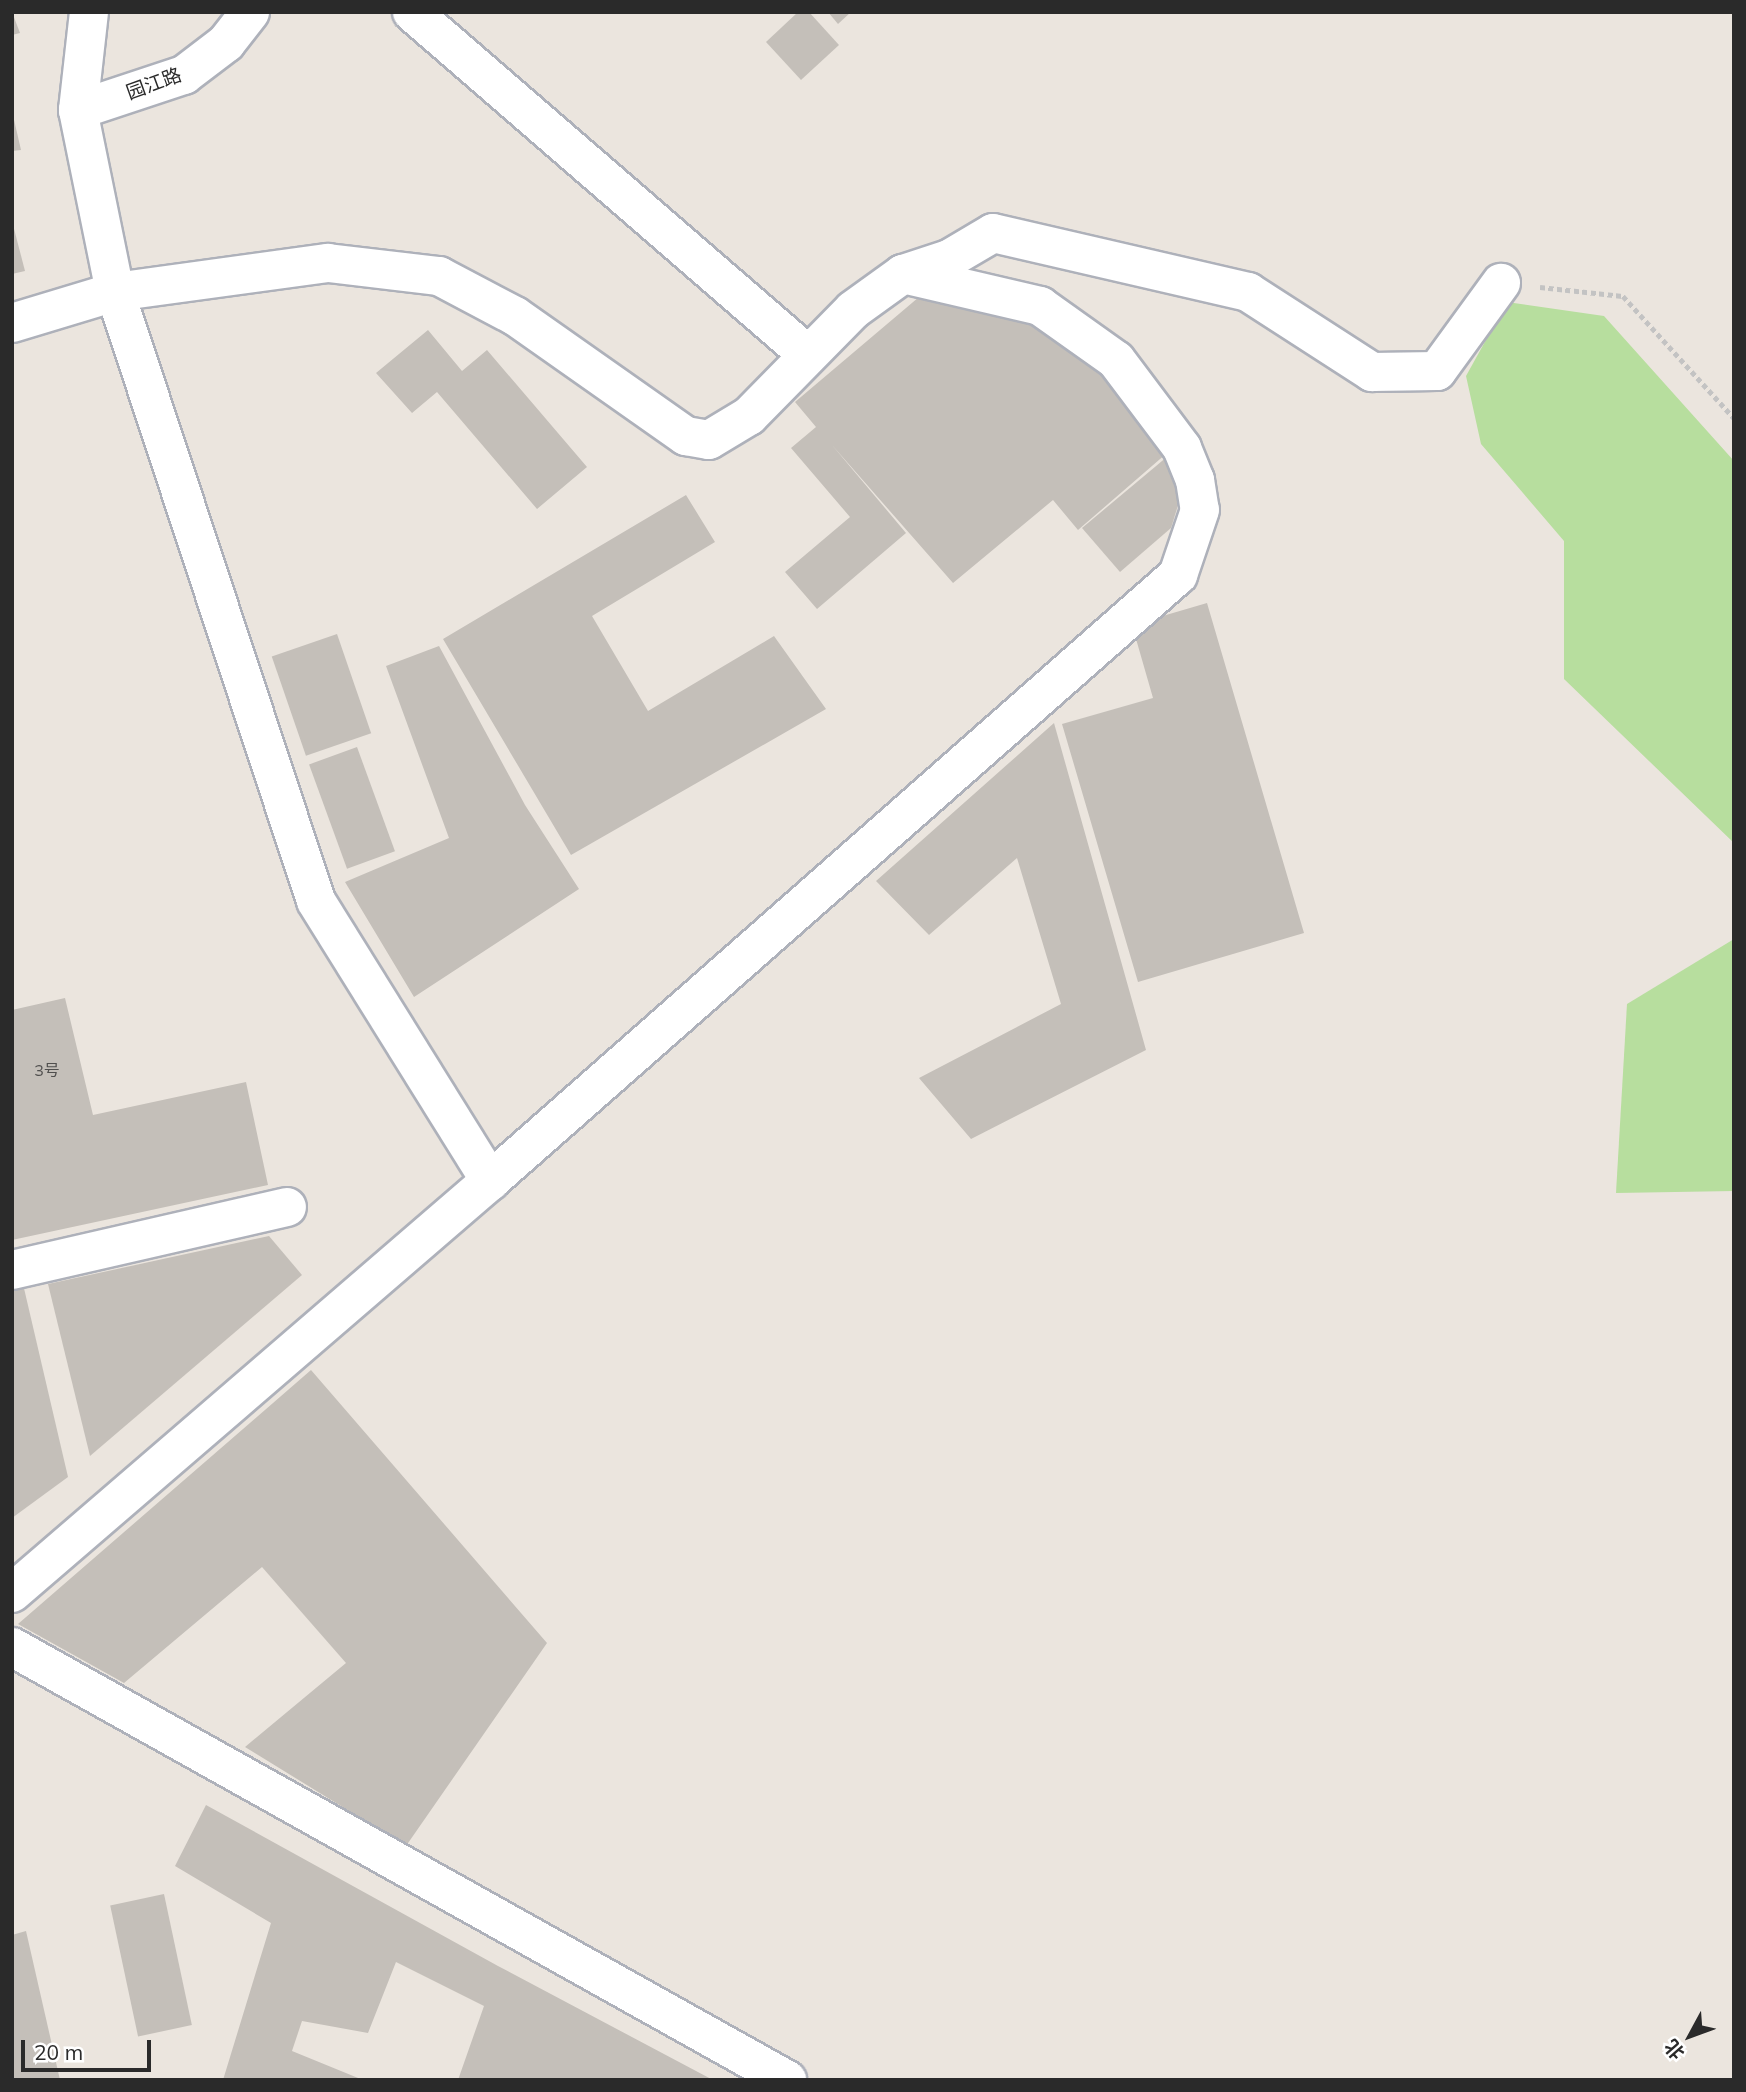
<!DOCTYPE html>
<meta charset="utf-8">
<style>
body{margin:0}
#map{position:relative;width:1746px;height:2092px;overflow:hidden;background:#ebe5de;font-family:Mulish,"Noto Sans SC",sans-serif}
div>[style]{position:absolute}
.green>*{inset:0;background:#b7de9e}
.building>*{inset:0;background:#c4bfb9;transform-origin:0 0}
.path>*{height:4.5px;margin-top:-2.25px;transform-origin:0;background:repeating-linear-gradient(90deg,#c3c3c3 0 5px,transparent 0 8.5px)}
.roads{filter:drop-shadow(2px 0 #aeb1ba) drop-shadow(-2px 0 #aeb1ba) drop-shadow(0 2px #aeb1ba) drop-shadow(0 -2px #aeb1ba)}
.minor>*{height:38px;margin:-19px;padding:0 19px;transform-origin:19px;border-radius:19px;background:#fff}
span{translate:-50% -50%;white-space:nowrap;text-align:center;line-height:1.15;-webkit-text-stroke:5px #fff;paint-order:stroke}
.number-label{font-size:16px;color:#504f4e}
.number-label span{-webkit-text-stroke-width:0}
.street-label{font-size:19px;color:#2a2a2a}
.frame{position:absolute;inset:0;border:14px solid #2a2a2a;pointer-events:none}
.north{position:absolute;left:1655px;top:2001px;width:70px;height:70px;-webkit-text-stroke:5px #fff;paint-order:stroke;rotate:229deg;font-size:19px;font-weight:700;line-height:28px;text-align:center;color:#2a2a2a}
.north::after{content:'';display:block;margin:auto;width:24px;height:32px;background:#2a2a2a;clip-path:polygon(50% 0,100% 100%,50% 72%,0 100%)}
.scale{position:absolute;left:21px;top:2040px;width:130px;height:32px;box-sizing:border-box;border:4px solid #2a2a2a;border-top:0;padding-left:9px;font-size:21px;line-height:24px;white-space:nowrap;color:#2a2a2a;-webkit-text-stroke:5px #fff;paint-order:stroke}
</style>
<div id="map">
<div class="green">
<i style="clip-path:polygon(1507px 302px,1604px 316px,1734px 461px,1734px 843px,1564px 679px,1564px 541px,1481px 444px,1466px 376px)"></i>
<i style="clip-path:polygon(1734px 939px,1734px 1191px,1616px 1193px,1627px 1004px)"></i>
</div>
<div class="building">
<i style="clip-path:polygon(12px 12px,20px 33px,12px 35px)"></i>
<i style="clip-path:polygon(798px 12px,809px 12px,839px 45px,801px 80px,766px 42px)"></i>
<i style="clip-path:polygon(828px 12px,851px 12px,838px 24px)"></i>
<i style="clip-path:polygon(12px 111px,21px 150px,12px 151px)"></i>
<i style="clip-path:polygon(12px 221px,25px 271px,12px 274px)"></i>
<i style="clip-path:polygon(919px 297px,1047px 321px,1112px 372px,1167px 453px,1078px 530px,1053px 500px,953px 583px,832px 445px,906px 533px,817px 609px,785px 572px,850px 517px,791px 448px,816px 427px,795px 402px)"></i>
<i style="clip-path:polygon(428px 330px,462px 371px,487px 350px,587px 467px,537px 509px,437px 392px,412px 413px,376px 373px)"></i>
<i style="clip-path:polygon(1168px 456px,1184px 486px,1171px 528px,1120px 572px,1082px 528px)"></i>
<i style="clip-path:polygon(686px 495px,715px 542px,592px 616px,648px 711px,774px 636px,826px 709px,571px 855px,443px 639px)"></i>
<i style="clip-path:polygon(1207px 603px,1304px 933px,1138px 982px,1062px 724px,1153px 698px,1132px 625px)"></i>
<i style="left:337px;top:634px;width:105px;height:69px;rotate:71deg"></i>
<i style="clip-path:polygon(439px 646px,525px 805px,579px 889px,414px 997px,345px 882px,449px 838px,386px 666px)"></i>
<i style="clip-path:polygon(1054px 723px,1146px 1050px,971px 1139px,919px 1078px,1061px 1004px,1017px 858px,929px 935px,876px 881px)"></i>
<i style="left:357px;top:747px;width:111px;height:51px;rotate:70deg"></i>
<i style="clip-path:polygon(65px 998px,93px 1115px,246px 1082px,268px 1185px,12px 1240px,12px 1010px)"></i>
<i style="clip-path:polygon(269px 1236px,302px 1275px,90px 1456px,48px 1284px)"></i>
<i style="clip-path:polygon(23px 1284px,68px 1477px,12px 1518px,12px 1287px)"></i>
<i style="clip-path:polygon(311px 1370px,547px 1643px,406px 1846px,245px 1747px,346px 1663px,262px 1567px,124px 1683px,18px 1624px)"></i>
<i style="clip-path:polygon(206px 1805px,498px 1966px,713px 2080px,458px 2080px,484px 2006px,396px 1962px,368px 2033px,302px 2021px,292px 2051px,363px 2080px,223px 2080px,271px 1923px,175px 1866px)"></i>
<i style="left:164px;top:1894px;width:134px;height:55px;rotate:78deg"></i>
<i style="clip-path:polygon(26px 1931px,60px 2080px,12px 2080px,12px 1935px)"></i>
</div>
<div class="path">
<i style="left:1540px;top:287px;width:83px;rotate:6.2deg"></i>
<i style="left:1623px;top:296px;width:165px;rotate:47.7deg"></i>
</div>
<div class="roads">
<div class="minor">
<i style="left:89px;top:12px;width:99px;rotate:96.4deg"></i>
<i style="left:78px;top:110px;width:186px;rotate:78.5deg"></i>
<i style="left:115px;top:292px;width:641px;rotate:71.73deg"></i>
<i style="left:316px;top:901px;width:330px;rotate:58.1deg"></i>
<i style="left:412px;top:12px;width:524px;rotate:40.9deg"></i>
<i style="left:78px;top:110px;width:112px;rotate:-18.3deg"></i>
<i style="left:184px;top:75px;width:53px;rotate:-37.3deg"></i>
<i style="left:226px;top:43px;width:39px;rotate:-52deg"></i>
<i style="left:903px;top:274px;width:48px;rotate:-18.1deg"></i>
<i style="left:949px;top:259px;width:51px;rotate:-30.6deg"></i>
<i style="left:993px;top:233px;width:262px;rotate:13deg"></i>
<i style="left:1248px;top:292px;width:148px;rotate:32.8deg"></i>
<i style="left:1372px;top:372px;width:65px;rotate:-0.9deg"></i>
<i style="left:1437px;top:371px;width:109px;rotate:-54deg"></i>
<i style="left:12px;top:323px;width:108px;rotate:-16.8deg"></i>
<i style="left:115px;top:292px;width:215px;rotate:-7.8deg"></i>
<i style="left:328px;top:263px;width:112px;rotate:6.7deg"></i>
<i style="left:439px;top:276px;width:86px;rotate:27.8deg"></i>
<i style="left:515px;top:316px;width:209px;rotate:35.1deg"></i>
<i style="left:686px;top:436px;width:23px;rotate:10deg"></i>
<i style="left:709px;top:440px;width:47px;rotate:-31deg"></i>
<i style="left:749px;top:416px;width:148px;rotate:-45.5deg"></i>
<i style="left:853px;top:310px;width:62px;rotate:-35.8deg"></i>
<i style="left:903px;top:274px;width:141px;rotate:13.1deg"></i>
<i style="left:1040px;top:306px;width:93px;rotate:35.4deg"></i>
<i style="left:1116px;top:360px;width:110px;rotate:53.1deg"></i>
<i style="left:1182px;top:448px;width:35px;rotate:68deg"></i>
<i style="left:1195px;top:480px;width:30px;rotate:81deg"></i>
<i style="left:1200px;top:510px;width:69px;rotate:108.7deg"></i>
<i style="left:1178px;top:575px;width:917px;rotate:138.63deg"></i>
<i style="left:490px;top:1181px;width:631px;rotate:139.24deg"></i>
<i style="left:12px;top:1270px;width:282px;rotate:-12.9deg"></i>
<i style="left:12px;top:1647px;width:888px;rotate:29.19deg"></i>
</div>
</div>
<div class="number-label">
<span style="left:47px;top:1070px">3号</span>
</div>
<div class="street-label">
<span style="left:154px;top:84px;rotate:-20deg">园江路</span>
</div>
<div class="frame"></div>
<div class="north">北</div>
<div class="scale">20 m</div>
</div>
